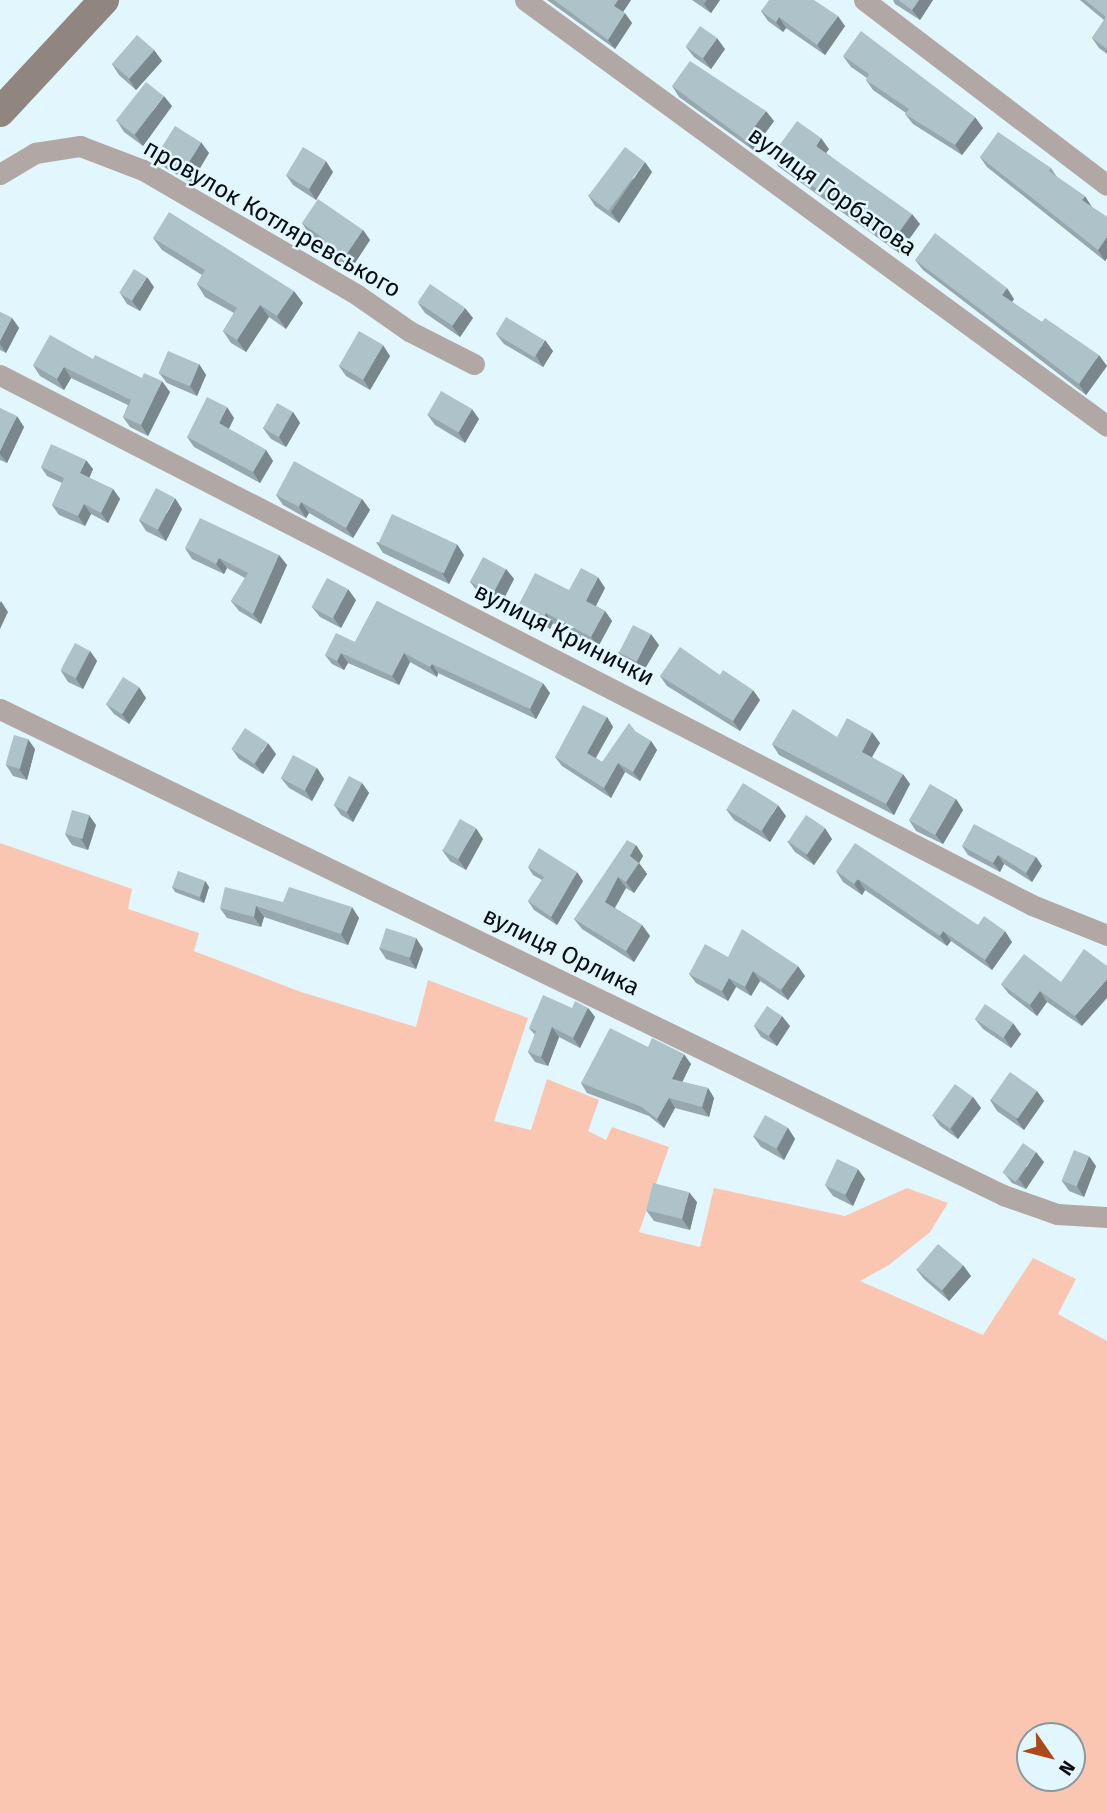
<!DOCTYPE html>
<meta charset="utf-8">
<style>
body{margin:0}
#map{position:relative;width:1107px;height:1813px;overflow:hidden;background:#e2f6fe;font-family:"Fira Sans",sans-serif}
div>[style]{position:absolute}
.green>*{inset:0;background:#fbc6b1}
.street>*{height:21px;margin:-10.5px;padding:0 10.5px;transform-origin:10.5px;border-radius:10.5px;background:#b1a8a5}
.secondary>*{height:30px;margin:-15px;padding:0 15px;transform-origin:15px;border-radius:15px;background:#918580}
.wall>*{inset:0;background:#96a7ad}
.shaded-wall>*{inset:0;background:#7a888d}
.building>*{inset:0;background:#aec2c9;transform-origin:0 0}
span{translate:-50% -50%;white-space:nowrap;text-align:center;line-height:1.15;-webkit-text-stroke:5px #e2f6fe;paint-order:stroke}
.street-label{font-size:24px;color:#070d10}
.north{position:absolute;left:1016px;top:1722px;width:70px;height:70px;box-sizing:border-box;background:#e2f6fe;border:2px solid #8a999f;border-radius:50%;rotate:125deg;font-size:19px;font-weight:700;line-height:28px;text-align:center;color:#070d10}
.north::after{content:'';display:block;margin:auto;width:24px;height:32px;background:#ad4819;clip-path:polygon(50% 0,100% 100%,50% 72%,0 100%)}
</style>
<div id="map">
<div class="green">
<i style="clip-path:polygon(evenodd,0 843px,132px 889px,128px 909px,199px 933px,194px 951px,301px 992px,416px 1027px,428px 980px,528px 1018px,494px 1121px,531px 1130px,547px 1079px,599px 1100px,588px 1131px,606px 1140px,612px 1127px,669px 1147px,639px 1232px,700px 1247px,714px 1188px,845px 1216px,907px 1188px,948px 1203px,930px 1232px,889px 1265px,860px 1281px,983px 1335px,1033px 1258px,1076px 1279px,1058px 1314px,1107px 1341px,1107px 1813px,0 1813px,0 843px,1030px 1736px,1072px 1736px,1072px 1778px,1030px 1778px,1030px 1736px)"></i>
</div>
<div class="street">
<i style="left:525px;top:0;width:721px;rotate:36.2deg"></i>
<i style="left:864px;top:0;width:305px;rotate:37.3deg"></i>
<i style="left:0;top:174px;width:41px;rotate:-31deg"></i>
<i style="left:35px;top:153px;width:46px;rotate:-8.8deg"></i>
<i style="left:80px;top:146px;width:67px;rotate:20.9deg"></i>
<i style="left:143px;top:170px;width:246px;rotate:30.2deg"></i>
<i style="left:356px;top:294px;width:65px;rotate:34.9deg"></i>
<i style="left:409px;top:331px;width:73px;rotate:26.9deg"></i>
<i style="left:0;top:375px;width:1160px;rotate:27.18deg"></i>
<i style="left:1032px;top:905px;width:81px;rotate:21.8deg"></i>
<i style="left:0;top:709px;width:1115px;rotate:25.85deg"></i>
<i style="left:1003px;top:1195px;width:57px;rotate:19.4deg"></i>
<i style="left:1057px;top:1214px;width:50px;rotate:3.4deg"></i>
</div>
<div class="secondary">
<i style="left:0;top:112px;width:153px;rotate:-47.1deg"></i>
</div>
<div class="wall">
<i style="clip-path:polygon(547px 0,631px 0,623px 12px,632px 23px,615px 49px)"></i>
<i style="clip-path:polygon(692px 0,720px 0,711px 13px)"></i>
<i style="clip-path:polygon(893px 0,933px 0,920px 20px,895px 4px)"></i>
<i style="clip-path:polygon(1080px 0,1107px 0,1107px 54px,1099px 48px,1092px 38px,1104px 20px)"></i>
<i style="clip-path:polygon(761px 11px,845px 26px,825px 55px,786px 28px,783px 32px,768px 21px)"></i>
<i style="clip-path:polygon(686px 47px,725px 49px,711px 69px,694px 57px)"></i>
<i style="clip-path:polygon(154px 50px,162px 61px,136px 90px,119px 75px,112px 64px)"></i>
<i style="clip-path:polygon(843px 56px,983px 128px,962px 155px,913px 124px,905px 114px,906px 113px,873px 90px,866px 80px,867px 78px,851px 67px)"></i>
<i style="clip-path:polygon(672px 86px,774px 121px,753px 150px,679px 97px)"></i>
<i style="clip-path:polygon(172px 106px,143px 146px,124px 132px,117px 121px)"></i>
<i style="clip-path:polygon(829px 149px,826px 153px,920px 224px,899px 253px,779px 167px,771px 157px)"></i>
<i style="clip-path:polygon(209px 153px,191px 183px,164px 167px,156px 156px)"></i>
<i style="clip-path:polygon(980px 157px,1051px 168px,1057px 177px,1092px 207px,1107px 217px,1107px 258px,1105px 261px,987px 167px)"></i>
<i style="clip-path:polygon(333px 172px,316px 200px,293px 185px,286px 175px)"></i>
<i style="clip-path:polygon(652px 172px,619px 223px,595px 206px,588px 195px)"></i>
<i style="clip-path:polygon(302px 223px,363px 230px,370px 240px,349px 272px,327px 257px,319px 246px,322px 242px,309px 234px)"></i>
<i style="clip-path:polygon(153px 238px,303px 303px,286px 329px,269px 317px,246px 352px,231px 343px,223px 331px,234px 313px,205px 297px,197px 284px,202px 275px,162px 250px)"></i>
<i style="clip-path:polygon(915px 260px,1014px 299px,1012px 302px,1107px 366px,1086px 395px,923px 270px)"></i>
<i style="clip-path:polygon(154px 287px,140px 311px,127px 304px,120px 293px)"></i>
<i style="clip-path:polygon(418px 303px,473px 318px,460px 337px,425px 313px)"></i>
<i style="clip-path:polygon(0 312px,12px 318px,19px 328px,6px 353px,0 350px)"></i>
<i style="clip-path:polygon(496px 334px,553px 351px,543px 367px,504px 344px)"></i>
<i style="clip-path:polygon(390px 356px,370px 390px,346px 376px,339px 366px)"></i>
<i style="clip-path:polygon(93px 359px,170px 392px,148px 436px,130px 427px,123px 417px,128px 405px,71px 378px,64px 390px,40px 376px,33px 365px)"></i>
<i style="clip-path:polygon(199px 364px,206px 375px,197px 396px,167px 383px,159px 373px)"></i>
<i style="clip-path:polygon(0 408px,24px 427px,7px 463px,0 460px)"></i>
<i style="clip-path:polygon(293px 412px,300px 423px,286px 447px,271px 439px,263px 428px)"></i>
<i style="clip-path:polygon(427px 414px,479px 419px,465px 443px,435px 425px)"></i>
<i style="clip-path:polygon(234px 418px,229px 429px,266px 450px,273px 461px,260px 483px,194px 447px,187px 437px)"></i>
<i style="clip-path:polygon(41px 467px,93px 469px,89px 478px,113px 489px,120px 499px,108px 523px,91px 514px,85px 526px,59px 515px,52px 505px,62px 483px,47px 476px)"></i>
<i style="clip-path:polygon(276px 495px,362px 499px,370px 510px,353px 538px,309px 513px,306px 518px,283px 505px)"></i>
<i style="clip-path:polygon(182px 509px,166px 541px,146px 531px,139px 520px)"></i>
<i style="clip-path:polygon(376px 542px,464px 555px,449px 584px,383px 553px)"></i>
<i style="clip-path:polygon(185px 548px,279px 555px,287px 565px,261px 624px,239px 611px,231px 601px,245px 578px,227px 568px,224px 574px,192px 559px)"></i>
<i style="clip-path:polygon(506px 569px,514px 579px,501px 604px,478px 592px,470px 582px)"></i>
<i style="clip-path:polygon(605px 588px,596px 606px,605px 611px,612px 621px,598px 647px,553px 623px,550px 629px,526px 617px,518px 606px,569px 590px)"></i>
<i style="clip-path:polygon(356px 600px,341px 628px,320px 617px,312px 607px)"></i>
<i style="clip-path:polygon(377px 601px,550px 693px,536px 719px,438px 673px,437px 677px,410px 662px,399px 685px,348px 663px,344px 670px,332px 664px,325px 655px,355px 642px)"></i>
<i style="clip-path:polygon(659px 645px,643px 672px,626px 662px,618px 652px)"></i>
<i style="clip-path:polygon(90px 651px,97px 661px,83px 689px,68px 682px,61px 671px)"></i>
<i style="clip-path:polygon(720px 675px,760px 700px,740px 731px,667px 686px,660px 676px)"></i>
<i style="clip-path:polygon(146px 698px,129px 724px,114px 714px,106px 704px)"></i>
<i style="clip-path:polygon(607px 717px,613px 727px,596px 758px,602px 762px,636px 732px,651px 741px,657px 750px,640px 781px,625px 772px,611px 798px,562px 766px,555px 757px)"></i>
<i style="clip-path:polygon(837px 737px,880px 743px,872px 757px,910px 784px,894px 815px,779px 755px,772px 744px)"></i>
<i style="clip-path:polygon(35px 749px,27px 780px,13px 776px,6px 765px)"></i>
<i style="clip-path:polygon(232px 749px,276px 754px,263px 774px,239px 759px)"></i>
<i style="clip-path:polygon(317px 768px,324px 779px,312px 801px,289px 788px,281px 778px)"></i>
<i style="clip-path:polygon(362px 783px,369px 793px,353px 822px,341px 815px,334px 805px)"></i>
<i style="clip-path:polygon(956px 799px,963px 810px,943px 844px,916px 831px,909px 820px)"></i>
<i style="clip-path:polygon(726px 809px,786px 816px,770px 842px,734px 820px)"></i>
<i style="clip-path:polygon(96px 825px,88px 850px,72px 845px,65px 834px)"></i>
<i style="clip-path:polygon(483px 839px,466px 870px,450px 861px,442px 850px)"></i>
<i style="clip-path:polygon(832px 839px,814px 865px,795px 852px,787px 841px)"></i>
<i style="clip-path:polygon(636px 845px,643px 856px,639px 863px,647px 874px,634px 893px,626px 888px,615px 908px,642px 925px,650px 936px,634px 962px,582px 929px,574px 919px)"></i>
<i style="clip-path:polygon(962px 846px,1036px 857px,1042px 866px,1032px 882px,1004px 864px,1000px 872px,968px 855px)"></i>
<i style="clip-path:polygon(528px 867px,583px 881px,557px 925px,534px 910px,528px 901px,542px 880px,533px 875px)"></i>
<i style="clip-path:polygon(836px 871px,978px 925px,1012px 942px,992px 970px,951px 941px,947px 946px,865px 890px,862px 895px,843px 882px)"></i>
<i style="clip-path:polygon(205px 881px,209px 887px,204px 903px,175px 892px,172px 887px)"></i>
<i style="clip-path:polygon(283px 902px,359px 918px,348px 945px,264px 917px,261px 927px,227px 918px,220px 908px)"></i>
<i style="clip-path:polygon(416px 938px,423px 949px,416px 969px,386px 959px,379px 948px)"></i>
<i style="clip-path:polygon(728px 957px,805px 976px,788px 1000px,760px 981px,751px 996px,736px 987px,728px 1001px,696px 983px,689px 974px)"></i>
<i style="clip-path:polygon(1061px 982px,1082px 1026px,1047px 1002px,1037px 1016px,1009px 994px,1001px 984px)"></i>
<i style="clip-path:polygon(588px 1008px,595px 1017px,580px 1048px,559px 1037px,548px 1066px,535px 1062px,528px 1052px,535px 1035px,529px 1028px)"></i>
<i style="clip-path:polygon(975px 1019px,1021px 1034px,1011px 1048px,983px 1029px)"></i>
<i style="clip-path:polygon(754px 1026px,790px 1026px,777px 1046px,761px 1037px)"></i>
<i style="clip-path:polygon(648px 1047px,691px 1064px,682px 1082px,708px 1088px,714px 1098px,709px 1117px,675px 1108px,664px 1128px,649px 1116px,587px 1093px,581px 1083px)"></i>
<i style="clip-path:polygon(1037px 1091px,1044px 1101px,1024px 1130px,997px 1111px,990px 1100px)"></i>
<i style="clip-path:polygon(973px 1097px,981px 1108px,958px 1139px,940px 1126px,933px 1116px)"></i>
<i style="clip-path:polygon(788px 1128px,795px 1139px,784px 1160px,761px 1147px,753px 1136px)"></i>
<i style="clip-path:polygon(1044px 1162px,1026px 1189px,1012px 1183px,1004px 1173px)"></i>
<i style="clip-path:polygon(1096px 1166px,1084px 1197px,1069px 1191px,1062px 1181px)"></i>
<i style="clip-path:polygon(865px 1179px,853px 1206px,833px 1196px,825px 1185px)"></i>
<i style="clip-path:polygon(697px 1202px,690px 1230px,654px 1221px,646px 1210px)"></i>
<i style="clip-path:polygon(916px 1269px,971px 1276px,949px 1301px,924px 1279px)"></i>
</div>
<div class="shaded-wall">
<i style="clip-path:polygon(618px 0,631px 0,621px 15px,614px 6px)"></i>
<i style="clip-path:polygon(707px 0,720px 0,711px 13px,704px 4px)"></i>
<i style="clip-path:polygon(919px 0,933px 0,920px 20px,912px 10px)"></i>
<i style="clip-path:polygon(625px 13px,632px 23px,615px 49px,608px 40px)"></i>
<i style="clip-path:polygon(838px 16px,845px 26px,825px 55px,817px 45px)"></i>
<i style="clip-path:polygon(779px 17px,786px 28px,783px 32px,776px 22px)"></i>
<i style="clip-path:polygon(717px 38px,725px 49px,711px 69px,703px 58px)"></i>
<i style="clip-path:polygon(154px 50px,162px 61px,136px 90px,129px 79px)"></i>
<i style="clip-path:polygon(164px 96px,172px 106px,143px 146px,135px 135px)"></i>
<i style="clip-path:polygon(766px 111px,774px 121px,753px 150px,745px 140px)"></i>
<i style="clip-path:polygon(975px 117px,983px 128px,962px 155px,955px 145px)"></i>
<i style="clip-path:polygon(821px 138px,829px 149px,823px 157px,816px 146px)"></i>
<i style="clip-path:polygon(201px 142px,209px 153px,191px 183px,183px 172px)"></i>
<i style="clip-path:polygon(326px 161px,333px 172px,316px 200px,309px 189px)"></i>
<i style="clip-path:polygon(645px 162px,652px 172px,619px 223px,611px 212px)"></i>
<i style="clip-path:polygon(1085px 196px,1092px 207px,1082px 200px)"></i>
<i style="clip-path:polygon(912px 214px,920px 224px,899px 253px,892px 242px)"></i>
<i style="clip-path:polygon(363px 230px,370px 240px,349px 272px,342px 261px)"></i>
<i style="clip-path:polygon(1107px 237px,1107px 258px,1105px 261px,1098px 250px)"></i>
<i style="clip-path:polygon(147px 277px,154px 287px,140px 311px,132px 301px)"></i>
<i style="clip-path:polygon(1007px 288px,1014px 299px,1009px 306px,1002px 295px)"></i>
<i style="clip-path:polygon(294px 291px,303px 303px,286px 329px,277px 316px)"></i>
<i style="clip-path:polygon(260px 305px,269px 317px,246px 352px,237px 340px)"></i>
<i style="clip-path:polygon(465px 308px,473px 318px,460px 337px,452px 326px)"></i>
<i style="clip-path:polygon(12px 318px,19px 328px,6px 353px,0 344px,0 341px)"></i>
<i style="clip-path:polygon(545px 340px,553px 351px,543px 367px,536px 356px)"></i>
<i style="clip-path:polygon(383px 345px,390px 356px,370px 390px,363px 379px)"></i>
<i style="clip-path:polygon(1099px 355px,1107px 366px,1086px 395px,1079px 384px)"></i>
<i style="clip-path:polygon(199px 364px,206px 375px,197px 396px,190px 386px)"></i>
<i style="clip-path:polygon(64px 367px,71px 378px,64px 390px,57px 379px)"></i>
<i style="clip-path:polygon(162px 381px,170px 392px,148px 436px,141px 425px)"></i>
<i style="clip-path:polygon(227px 407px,234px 418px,226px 434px,219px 423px)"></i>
<i style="clip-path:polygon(472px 409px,479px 419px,465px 443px,458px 432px)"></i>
<i style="clip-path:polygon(293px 412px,300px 423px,286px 447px,279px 437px)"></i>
<i style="clip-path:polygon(17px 416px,24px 427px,7px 463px,0 454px,0 451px)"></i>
<i style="clip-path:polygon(266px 450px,273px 461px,260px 483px,253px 472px)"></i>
<i style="clip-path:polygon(86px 460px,93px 469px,87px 483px,80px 473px)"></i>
<i style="clip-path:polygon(113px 489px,120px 499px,108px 523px,101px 513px)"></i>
<i style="clip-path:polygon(175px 498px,182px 509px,166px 541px,158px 530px)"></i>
<i style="clip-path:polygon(362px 499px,370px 510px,353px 538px,346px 528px)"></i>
<i style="clip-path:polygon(301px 502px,309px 513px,306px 518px,299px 507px)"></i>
<i style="clip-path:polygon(84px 504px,91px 514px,85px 526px,78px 516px)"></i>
<i style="clip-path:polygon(457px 544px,464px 555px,449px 584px,442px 573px)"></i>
<i style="clip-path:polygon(279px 555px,287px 565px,261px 624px,253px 614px)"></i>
<i style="clip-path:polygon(219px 558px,227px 568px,224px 574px,216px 564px)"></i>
<i style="clip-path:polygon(506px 569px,514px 579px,501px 604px,493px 594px)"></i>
<i style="clip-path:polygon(598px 577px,605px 588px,593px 611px,586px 601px)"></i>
<i style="clip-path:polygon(348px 589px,356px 600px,341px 628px,333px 617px)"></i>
<i style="clip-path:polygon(1px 601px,8px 612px,0 629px,0 603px)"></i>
<i style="clip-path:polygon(605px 611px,612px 621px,598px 647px,591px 637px)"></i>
<i style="clip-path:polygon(546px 613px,553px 623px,550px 629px,543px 619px)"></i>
<i style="clip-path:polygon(651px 634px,659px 645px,643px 672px,636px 661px)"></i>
<i style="clip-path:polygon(90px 651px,97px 661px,83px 689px,76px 679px)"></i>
<i style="clip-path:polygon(341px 653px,348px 663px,344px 670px,337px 661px)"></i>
<i style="clip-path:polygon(404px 653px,410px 662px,399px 685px,392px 676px)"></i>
<i style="clip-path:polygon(432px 664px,438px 673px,437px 677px,430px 667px)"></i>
<i style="clip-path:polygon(543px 683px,550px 693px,536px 719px,530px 709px)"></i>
<i style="clip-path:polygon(139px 687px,146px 698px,129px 724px,122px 714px)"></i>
<i style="clip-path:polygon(753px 690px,760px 700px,740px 731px,733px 721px)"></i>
<i style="clip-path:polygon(607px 717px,613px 727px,593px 762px,587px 753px)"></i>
<i style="clip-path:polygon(872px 732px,880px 743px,869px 762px,862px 752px)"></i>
<i style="clip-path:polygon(28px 739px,35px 749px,27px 780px,19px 769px)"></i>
<i style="clip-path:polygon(651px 741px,657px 750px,640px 781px,633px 772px)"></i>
<i style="clip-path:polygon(268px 743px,276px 754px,263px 774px,255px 764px)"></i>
<i style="clip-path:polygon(618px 763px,625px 772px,611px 798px,604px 788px)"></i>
<i style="clip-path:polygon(317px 768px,324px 779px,312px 801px,305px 790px)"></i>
<i style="clip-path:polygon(903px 774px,910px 784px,894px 815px,886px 804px)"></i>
<i style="clip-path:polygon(362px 783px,369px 793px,353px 822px,346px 811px)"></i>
<i style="clip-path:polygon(956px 799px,963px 810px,943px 844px,935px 834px)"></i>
<i style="clip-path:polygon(778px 805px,786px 816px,770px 842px,762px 831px)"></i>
<i style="clip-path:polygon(89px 815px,96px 825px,88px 850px,81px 839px)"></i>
<i style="clip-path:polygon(476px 828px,483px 839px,466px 870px,458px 859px)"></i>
<i style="clip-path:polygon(825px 828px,832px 839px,814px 865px,806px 855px)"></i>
<i style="clip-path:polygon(636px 845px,643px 856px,638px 865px,639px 863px,647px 874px,634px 893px,626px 882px,630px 856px)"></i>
<i style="clip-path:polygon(998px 855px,1004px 864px,1000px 872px,993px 863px)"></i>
<i style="clip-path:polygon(1036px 857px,1042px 866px,1032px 882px,1026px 873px)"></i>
<i style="clip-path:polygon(577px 872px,583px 881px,557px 925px,551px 917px)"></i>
<i style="clip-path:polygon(618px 877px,626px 888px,612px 912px,605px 902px)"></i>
<i style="clip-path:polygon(858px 879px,865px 890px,862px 895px,854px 884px)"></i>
<i style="clip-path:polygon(205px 881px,209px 887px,204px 903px,200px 898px)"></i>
<i style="clip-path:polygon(256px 906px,264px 917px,261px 927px,254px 917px)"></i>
<i style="clip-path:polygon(352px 907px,359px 918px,348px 945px,341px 934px)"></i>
<i style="clip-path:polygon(642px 925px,650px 936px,634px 962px,626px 951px)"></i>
<i style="clip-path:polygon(943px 931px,951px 941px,947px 946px,940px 936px)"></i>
<i style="clip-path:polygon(1005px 931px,1012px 942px,992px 970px,985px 960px)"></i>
<i style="clip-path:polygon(416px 938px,423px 949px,416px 969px,409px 958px)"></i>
<i style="clip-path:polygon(798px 966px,805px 976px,788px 1000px,781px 990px)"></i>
<i style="clip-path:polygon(753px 971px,760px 981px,751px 996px,745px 987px)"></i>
<i style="clip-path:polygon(729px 978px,736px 987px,728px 1001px,722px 991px)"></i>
<i style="clip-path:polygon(1107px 979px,1107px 998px,1082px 1026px,1075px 1016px)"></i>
<i style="clip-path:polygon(1040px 991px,1047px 1002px,1037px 1016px,1030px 1005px)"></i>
<i style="clip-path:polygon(588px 1008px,595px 1017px,580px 1048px,573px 1038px)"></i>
<i style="clip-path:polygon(782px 1016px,790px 1026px,777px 1046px,769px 1036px)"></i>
<i style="clip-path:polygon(1013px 1023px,1021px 1034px,1011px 1048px,1004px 1037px)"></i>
<i style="clip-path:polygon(552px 1027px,559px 1037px,548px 1066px,541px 1057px)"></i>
<i style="clip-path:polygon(684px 1054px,691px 1064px,679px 1089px,672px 1079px)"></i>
<i style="clip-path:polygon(708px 1088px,714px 1098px,709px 1117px,702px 1107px)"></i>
<i style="clip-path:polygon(1037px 1091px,1044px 1101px,1024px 1130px,1016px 1119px)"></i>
<i style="clip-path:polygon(973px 1097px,981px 1108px,958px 1139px,951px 1129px)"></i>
<i style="clip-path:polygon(669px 1098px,675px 1108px,664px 1128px,657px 1119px)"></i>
<i style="clip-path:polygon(788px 1128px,795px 1139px,784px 1160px,777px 1149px)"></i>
<i style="clip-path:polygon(1036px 1152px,1044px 1162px,1026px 1189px,1019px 1179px)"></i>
<i style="clip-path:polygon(1089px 1156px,1096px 1166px,1084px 1197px,1077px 1186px)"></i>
<i style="clip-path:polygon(858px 1169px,865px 1179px,853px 1206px,845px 1195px)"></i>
<i style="clip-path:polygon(689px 1192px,697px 1202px,690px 1230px,682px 1219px)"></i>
<i style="clip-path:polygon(963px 1265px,971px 1276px,949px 1301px,942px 1290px)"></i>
</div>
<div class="building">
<i style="clip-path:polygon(554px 0,618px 0,614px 6px,625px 13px,608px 40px)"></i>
<i style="clip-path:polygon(769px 0,814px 0,838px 16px,817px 45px,779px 17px,776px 22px,761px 11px)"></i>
<i style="clip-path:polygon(898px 0,919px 0,912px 10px)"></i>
<i style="clip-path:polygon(1085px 0,1107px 0,1107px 49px,1092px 38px,1106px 17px)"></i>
<i style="left:700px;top:26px;width:21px;height:25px;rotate:35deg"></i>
<i style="clip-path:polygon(861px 31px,975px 117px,955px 145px,905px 114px,909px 109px,866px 80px,869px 74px,843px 56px)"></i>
<i style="left:137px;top:35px;width:23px;height:38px;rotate:41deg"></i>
<i style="clip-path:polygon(690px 61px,766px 111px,745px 140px,672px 86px)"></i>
<i style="left:146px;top:82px;width:23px;height:49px;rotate:38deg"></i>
<i style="clip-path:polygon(797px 121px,821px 138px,816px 146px,912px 214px,892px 242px,771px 157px)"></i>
<i style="left:175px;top:126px;width:31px;height:36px;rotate:32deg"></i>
<i style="clip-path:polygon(998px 132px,1051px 168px,1049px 171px,1085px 196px,1082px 200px,1107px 217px,1107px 237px,1098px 250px,980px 157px)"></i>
<i style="left:303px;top:147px;width:27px;height:33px;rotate:31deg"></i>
<i style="left:625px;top:147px;width:25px;height:61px;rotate:37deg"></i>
<i style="clip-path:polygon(318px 199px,363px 230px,342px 261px,319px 246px,324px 239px,302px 223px)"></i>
<i style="clip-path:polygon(169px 212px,294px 291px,277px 316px,260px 305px,237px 340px,223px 331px,237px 308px,197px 284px,205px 270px,153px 238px)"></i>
<i style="clip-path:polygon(935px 233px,1007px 288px,1002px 295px,1042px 322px,1045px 318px,1099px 355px,1079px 384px,915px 260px)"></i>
<i style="left:134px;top:269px;width:15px;height:28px;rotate:32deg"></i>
<i style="left:430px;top:284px;width:42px;height:22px;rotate:34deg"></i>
<i style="clip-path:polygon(0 312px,12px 318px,0 341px)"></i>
<i style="left:506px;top:317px;width:45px;height:20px;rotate:31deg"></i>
<i style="left:359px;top:331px;width:28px;height:40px;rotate:30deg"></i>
<i style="clip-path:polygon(50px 335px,93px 359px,95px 355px,142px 378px,144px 373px,162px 381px,141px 425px,123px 417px,131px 400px,64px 367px,57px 379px,33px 365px)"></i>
<i style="left:168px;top:351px;width:34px;height:24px;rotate:23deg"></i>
<i style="left:441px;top:391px;width:36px;height:27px;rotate:30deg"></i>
<i style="clip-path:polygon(207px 397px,227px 407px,219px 423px,266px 450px,253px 472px,187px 437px)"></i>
<i style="left:277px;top:403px;width:18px;height:29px;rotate:29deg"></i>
<i style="clip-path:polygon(0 408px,17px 416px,0 451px)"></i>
<i style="clip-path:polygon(51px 444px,86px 460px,80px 473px,113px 489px,101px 513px,84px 504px,78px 516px,52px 505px,64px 478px,41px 467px)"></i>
<i style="clip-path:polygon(294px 461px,362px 499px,346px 528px,301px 502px,299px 507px,276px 495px)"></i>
<i style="left:156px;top:488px;width:21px;height:36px;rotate:28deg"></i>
<i style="left:392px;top:514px;width:72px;height:32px;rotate:25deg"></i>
<i style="clip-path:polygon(200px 518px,279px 555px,253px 614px,231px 601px,248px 573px,219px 558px,216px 564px,185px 548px)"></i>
<i style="left:483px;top:557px;width:26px;height:28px;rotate:28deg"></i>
<i style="clip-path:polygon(581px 568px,598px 577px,586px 601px,605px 611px,591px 637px,546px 613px,543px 619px,518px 606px,535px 573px,569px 590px)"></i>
<i style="left:327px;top:578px;width:24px;height:33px;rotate:28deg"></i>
<i style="clip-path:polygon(377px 601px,543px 683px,530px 709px,432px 664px,430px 667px,404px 653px,392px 676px,341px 653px,337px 661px,325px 655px,336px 633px,355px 642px)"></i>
<i style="left:633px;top:625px;width:20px;height:31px;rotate:27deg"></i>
<i style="left:75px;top:643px;width:17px;height:31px;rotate:28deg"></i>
<i style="clip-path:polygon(680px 647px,720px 675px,723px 670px,753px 690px,733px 721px,660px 676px)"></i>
<i style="left:123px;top:677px;width:19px;height:32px;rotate:32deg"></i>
<i style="clip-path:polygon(583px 705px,607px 717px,587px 753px,602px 762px,629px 723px,636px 732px,651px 741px,633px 772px,618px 763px,604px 788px,555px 757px)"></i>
<i style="clip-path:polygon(793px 709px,837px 737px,847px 718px,872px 732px,862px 752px,903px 774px,886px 804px,772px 744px)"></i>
<i style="left:245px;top:728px;width:27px;height:25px;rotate:33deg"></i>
<i style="left:14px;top:735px;width:15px;height:31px;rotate:16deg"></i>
<i style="left:293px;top:755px;width:27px;height:26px;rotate:28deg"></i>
<i style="left:349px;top:776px;width:15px;height:33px;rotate:28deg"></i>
<i style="left:743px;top:783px;width:41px;height:31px;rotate:32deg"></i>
<i style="left:930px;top:784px;width:30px;height:42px;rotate:30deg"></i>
<i style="left:72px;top:810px;width:18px;height:25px;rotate:16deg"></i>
<i style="left:806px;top:815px;width:23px;height:32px;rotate:34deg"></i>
<i style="left:460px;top:819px;width:18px;height:36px;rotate:29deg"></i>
<i style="clip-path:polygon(974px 824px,1036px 857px,1026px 873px,998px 855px,993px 863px,962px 846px)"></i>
<i style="clip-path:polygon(627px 840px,636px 845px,630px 856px,639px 863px,626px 882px,618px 877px,605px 902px,642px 925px,626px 951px,574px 919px)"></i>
<i style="clip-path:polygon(855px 843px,978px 925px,984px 916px,1005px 931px,985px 960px,943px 931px,940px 936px,858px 879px,854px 884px,836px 871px)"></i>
<i style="clip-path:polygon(539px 848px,577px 872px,551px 917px,528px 901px,544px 877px,528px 867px)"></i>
<i style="left:178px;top:871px;width:29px;height:17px;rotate:20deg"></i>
<i style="clip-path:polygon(225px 887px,283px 902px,289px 887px,352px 907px,341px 934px,256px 906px,254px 917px,220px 908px)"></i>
<i style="left:386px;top:928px;width:32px;height:21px;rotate:18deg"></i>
<i style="clip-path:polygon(742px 929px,798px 966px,781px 990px,753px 971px,745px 987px,729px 978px,722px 991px,689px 974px,705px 944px,728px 957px)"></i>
<i style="clip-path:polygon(1084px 949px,1107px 966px,1107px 979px,1075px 1016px,1040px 991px,1030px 1005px,1001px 984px,1024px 954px,1061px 982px)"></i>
<i style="clip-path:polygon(543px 995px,572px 1008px,575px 1001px,588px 1008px,573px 1038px,552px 1027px,541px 1057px,528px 1052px,536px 1031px,529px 1028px)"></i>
<i style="left:985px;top:1004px;width:34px;height:18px;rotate:34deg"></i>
<i style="left:767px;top:1006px;width:18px;height:24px;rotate:34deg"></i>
<i style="clip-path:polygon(610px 1028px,648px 1047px,652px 1038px,684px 1054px,672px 1079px,708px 1088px,702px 1107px,669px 1098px,657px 1119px,642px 1107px,581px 1083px)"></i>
<i style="left:1010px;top:1072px;width:33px;height:34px;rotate:35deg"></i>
<i style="left:955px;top:1084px;width:22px;height:39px;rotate:36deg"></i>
<i style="left:765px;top:1115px;width:26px;height:24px;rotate:29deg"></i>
<i style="left:1023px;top:1143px;width:16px;height:36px;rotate:35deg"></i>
<i style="left:1074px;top:1150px;width:16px;height:33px;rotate:22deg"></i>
<i style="left:837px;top:1159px;width:23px;height:29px;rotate:25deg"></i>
<i style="left:653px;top:1183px;width:37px;height:28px;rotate:14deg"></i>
<i style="left:938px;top:1244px;width:33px;height:33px;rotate:40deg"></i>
</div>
<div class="street-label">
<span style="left:832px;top:192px;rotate:36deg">вулиця Горбатова</span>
<span style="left:272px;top:219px;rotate:30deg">провулок Котляревського</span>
<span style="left:564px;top:635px;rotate:27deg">вулиця Кринички</span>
<span style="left:561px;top:952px;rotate:26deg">вулиця Орлика</span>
</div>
<div class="north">N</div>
</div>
